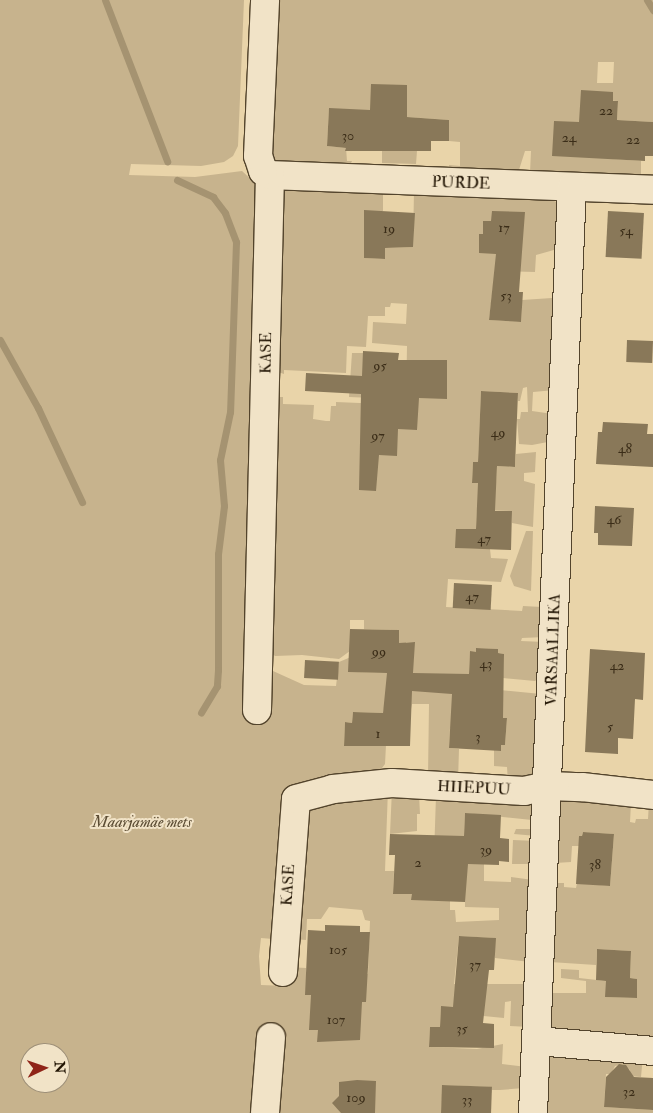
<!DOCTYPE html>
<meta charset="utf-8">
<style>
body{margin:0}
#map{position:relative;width:653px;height:1113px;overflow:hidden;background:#e9d4a9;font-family:"IM FELL Double Pica",serif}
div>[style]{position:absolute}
.green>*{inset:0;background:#c7b38d}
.stream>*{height:7px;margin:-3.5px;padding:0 3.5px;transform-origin:3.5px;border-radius:3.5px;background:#a59371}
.building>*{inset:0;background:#897859;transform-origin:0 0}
.roads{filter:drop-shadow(1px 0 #53442c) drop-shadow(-1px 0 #53442c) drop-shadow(0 1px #53442c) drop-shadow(0 -1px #53442c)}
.minor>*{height:28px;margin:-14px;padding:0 14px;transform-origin:14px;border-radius:14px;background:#f1e3c7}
span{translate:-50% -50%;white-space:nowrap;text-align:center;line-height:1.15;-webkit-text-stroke:4px #f1e3c7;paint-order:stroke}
.number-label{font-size:14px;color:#3b2d18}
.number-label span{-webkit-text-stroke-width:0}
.street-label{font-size:16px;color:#211403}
.park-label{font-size:16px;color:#5b4c33;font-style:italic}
.north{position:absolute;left:20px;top:1043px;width:50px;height:50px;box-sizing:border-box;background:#f1e3c7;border:1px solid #9e9079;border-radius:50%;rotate:87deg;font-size:14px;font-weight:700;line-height:20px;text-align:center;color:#211403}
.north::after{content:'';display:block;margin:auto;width:18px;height:22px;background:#8f2418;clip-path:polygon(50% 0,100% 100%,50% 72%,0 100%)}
</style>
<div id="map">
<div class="green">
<i style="clip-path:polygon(evenodd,0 0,244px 0,238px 146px,233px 156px,224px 162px,201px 166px,131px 164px,129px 175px,195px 177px,242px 171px,255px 183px,261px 200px,259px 500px,252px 713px,262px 714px,264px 679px,273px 671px,304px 685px,336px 686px,339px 662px,358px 654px,358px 672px,398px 673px,399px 630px,364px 629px,364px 620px,350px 620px,350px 638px,354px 638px,354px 648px,339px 659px,302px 655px,275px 656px,266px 648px,270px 397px,283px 397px,283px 404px,314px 405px,313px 419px,326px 421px,330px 421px,331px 406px,336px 406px,336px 402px,406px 405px,407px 346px,372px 343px,373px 322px,406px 324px,407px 304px,391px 303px,390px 307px,385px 307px,385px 316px,368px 316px,366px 347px,347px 346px,346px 373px,284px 370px,284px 374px,272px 370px,275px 212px,280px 193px,286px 186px,383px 189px,383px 211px,364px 211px,364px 258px,384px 259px,385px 248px,413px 247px,414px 190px,544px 196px,556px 202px,561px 212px,561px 248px,536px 255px,535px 272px,495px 271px,489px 320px,521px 322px,522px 300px,552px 298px,557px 302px,555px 390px,533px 392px,532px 411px,553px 414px,553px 441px,532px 445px,519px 444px,517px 419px,520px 419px,521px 412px,528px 412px,527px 387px,523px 388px,520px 401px,518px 401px,518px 393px,481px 391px,478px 462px,473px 462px,472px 482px,496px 483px,497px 466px,515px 467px,516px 454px,536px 452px,535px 472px,524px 473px,524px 481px,535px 484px,533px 527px,512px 523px,512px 511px,477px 510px,476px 529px,456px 529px,456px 548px,490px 549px,491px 558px,508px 559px,501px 582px,448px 579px,446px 607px,522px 611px,523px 606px,542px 607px,546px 616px,545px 637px,522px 638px,521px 641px,544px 642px,544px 674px,535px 681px,503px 678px,504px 654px,498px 653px,498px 649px,476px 648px,476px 652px,470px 652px,469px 674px,443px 674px,443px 693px,479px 692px,480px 678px,497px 679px,491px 684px,490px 689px,541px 694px,543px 711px,539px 772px,526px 783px,508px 783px,507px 767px,494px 766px,494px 750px,501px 751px,501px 745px,505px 745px,507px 718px,503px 718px,503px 713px,465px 711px,465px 729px,450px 728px,449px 748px,459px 749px,458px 781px,430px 780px,428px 776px,429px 704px,412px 704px,411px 709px,384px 708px,383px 713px,353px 712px,352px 723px,345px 722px,344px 746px,386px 745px,385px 764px,375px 777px,288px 792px,279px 933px,273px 939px,261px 938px,259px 956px,261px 985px,287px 986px,287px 967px,306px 968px,306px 972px,368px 974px,370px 921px,365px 920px,362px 910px,329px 907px,321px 919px,307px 919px,306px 940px,293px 939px,297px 816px,303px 804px,347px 793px,388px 789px,385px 871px,394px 871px,393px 894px,412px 894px,412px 900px,423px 900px,424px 884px,437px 884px,438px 856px,434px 855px,436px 796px,443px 792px,457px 791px,526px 797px,537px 808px,537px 836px,514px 834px,516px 829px,530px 829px,532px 820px,465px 813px,463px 863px,484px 864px,484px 881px,511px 882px,511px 877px,533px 880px,531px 962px,495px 958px,495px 938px,459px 936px,454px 984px,527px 984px,531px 990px,530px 1027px,510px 1026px,511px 1001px,505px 1002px,504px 1018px,463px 1014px,463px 1008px,441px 1007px,440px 1027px,430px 1027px,429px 1047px,477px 1049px,503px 1044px,502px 1064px,527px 1067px,524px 1088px,500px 1090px,492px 1090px,492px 1087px,443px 1085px,441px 1113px,273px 1113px,273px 1078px,280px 1043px,275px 1037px,263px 1035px,258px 1113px,0 1113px,0 0,406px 642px,414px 642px,412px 682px,403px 681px,406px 642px,0 0,450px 895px,465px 896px,465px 907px,499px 908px,499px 920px,456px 922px,455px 910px,450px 910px,450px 895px,0 0,30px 1053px,60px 1053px,60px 1083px,30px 1083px,30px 1053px)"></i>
<i style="clip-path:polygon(evenodd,276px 0,653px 0,653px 122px,617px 120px,618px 101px,596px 100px,614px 124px,613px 159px,641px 161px,641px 175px,530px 173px,531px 151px,525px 151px,518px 173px,450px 171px,449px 165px,460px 166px,460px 142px,449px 141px,449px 120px,407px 117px,394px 110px,417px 151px,416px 164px,382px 163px,382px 146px,343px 109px,329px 109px,327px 146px,346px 148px,347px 161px,352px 161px,349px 167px,275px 162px,271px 154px,276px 0,598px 62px,614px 62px,613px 83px,597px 83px,598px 62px)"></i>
<i style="clip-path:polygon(352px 353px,363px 353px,374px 398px,349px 397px)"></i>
<i style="clip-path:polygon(526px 531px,533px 531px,531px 591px,514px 586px,510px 576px)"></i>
<i style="clip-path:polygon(392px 789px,419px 795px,420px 814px,417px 814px,417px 831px,390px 834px)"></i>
<i style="clip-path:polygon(559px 798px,631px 803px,630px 822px,635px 823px,636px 819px,648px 819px,649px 802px,653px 802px,653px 1044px,551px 1033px,546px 1017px,551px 993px,586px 993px,586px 981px,561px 978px,561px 969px,579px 970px,579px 978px,606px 981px,606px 997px,637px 998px,637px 979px,630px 978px,631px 951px,597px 949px,596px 965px,550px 962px,554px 883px,564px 883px,564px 887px,576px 888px,577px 883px,610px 886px,614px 834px,583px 832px,579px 846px,572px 846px,571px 862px,555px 863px)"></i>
<i style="clip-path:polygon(513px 840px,537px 841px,531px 864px,512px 864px)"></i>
<i style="clip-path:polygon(548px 1054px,643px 1055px,641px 1077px,629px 1076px,630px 1070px,623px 1064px,615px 1066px,611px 1074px,606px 1074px,604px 1107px,653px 1110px,653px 1113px,543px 1113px)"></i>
</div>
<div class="stream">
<i style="left:105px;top:0;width:173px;rotate:68.9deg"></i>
<i style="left:647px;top:0;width:12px;rotate:59deg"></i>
<i style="left:177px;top:180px;width:40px;rotate:25deg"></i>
<i style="left:213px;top:197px;width:20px;rotate:53deg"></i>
<i style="left:225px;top:213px;width:31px;rotate:69deg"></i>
<i style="left:236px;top:242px;width:170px;rotate:92deg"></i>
<i style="left:230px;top:412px;width:49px;rotate:101.8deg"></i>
<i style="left:220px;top:460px;width:46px;rotate:85deg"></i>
<i style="left:224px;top:506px;width:48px;rotate:97.1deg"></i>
<i style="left:218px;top:554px;width:116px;rotate:90deg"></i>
<i style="left:218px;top:670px;width:16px;rotate:94deg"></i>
<i style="left:217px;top:686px;width:31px;rotate:121deg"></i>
<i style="left:0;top:340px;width:78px;rotate:60.8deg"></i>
<i style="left:38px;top:408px;width:104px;rotate:64.9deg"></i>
</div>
<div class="building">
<i style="clip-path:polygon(371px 84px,407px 85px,407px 117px,449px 120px,449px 141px,431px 141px,431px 151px,345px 151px,346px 148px,327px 146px,329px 108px,370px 110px)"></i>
<i style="clip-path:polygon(581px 90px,613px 92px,613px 101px,618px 101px,617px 120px,653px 122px,653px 156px,645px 156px,645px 161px,552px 156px,554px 121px,579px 122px)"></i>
<i style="clip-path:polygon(364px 210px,415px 213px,413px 247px,385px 248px,385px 259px,364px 258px)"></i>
<i style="clip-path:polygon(492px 211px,525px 212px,519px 292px,523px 292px,521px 322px,489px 320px,496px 254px,479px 253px,479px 234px,483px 234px,483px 221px,491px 221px)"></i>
<i style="left:608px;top:211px;width:36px;height:46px;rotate:3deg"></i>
<i style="left:627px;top:340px;width:26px;height:22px;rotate:2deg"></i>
<i style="clip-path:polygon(363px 351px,399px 353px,398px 360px,447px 360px,447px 399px,419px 398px,417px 430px,398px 429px,397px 456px,379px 455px,376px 491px,359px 490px,361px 394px,305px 391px,306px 373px,362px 376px)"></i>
<i style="clip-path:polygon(481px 391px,518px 393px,515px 467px,497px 466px,495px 511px,512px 511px,511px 550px,455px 548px,456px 529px,476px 529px,478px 483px,472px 483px,473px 462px,478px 462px)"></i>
<i style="clip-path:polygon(603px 422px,648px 424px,647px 434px,653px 434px,653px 467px,596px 464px,598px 432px,602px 432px)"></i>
<i style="clip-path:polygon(595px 506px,634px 508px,632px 546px,598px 545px,598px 533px,594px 533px)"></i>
<i style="left:454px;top:583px;width:38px;height:25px;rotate:3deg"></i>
<i style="clip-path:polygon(350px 629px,399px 630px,399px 643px,415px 642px,413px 673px,469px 674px,470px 651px,476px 652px,476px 648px,498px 649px,498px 653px,504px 654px,503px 718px,507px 718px,505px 745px,501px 745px,501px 751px,449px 748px,452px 694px,412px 691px,410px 746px,344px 746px,345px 722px,352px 723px,353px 712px,383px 713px,387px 673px,348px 672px)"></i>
<i style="clip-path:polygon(590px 649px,645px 653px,643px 700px,635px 699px,633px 739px,618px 738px,618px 754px,585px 752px)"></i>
<i style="left:305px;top:660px;width:34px;height:18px;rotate:3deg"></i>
<i style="clip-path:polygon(465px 813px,501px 815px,500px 838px,509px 839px,509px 862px,499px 861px,499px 865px,468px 864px,465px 902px,411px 900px,412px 894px,393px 894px,395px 855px,389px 855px,390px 834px,464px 836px)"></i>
<i style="clip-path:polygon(583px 832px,614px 834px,610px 886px,576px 884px,579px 836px,582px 836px)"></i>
<i style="clip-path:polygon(325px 925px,360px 926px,360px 932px,370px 932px,366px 1002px,362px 1002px,360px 1040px,317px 1042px,318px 1030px,309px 1030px,311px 995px,305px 995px,308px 930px,325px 931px)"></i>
<i style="clip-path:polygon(459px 936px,496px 938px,494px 970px,489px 970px,483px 1023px,494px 1024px,494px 1048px,429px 1047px,430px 1027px,440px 1027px,441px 1006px,453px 1007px)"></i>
<i style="clip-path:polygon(597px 949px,631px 951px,630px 978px,637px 979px,637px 998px,605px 997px,606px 981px,596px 980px)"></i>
<i style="clip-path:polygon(619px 1064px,626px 1065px,634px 1077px,653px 1078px,653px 1110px,604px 1107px,606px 1077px)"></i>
<i style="clip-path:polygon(357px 1080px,376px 1081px,375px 1113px,341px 1113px,332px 1103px,339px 1096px,339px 1082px)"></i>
<i style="left:442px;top:1085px;width:50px;height:28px;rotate:2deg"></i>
</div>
<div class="roads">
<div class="minor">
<i style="left:270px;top:175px;width:383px;rotate:2.2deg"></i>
<i style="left:257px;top:710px;width:535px;rotate:-88.61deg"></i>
<i style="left:270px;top:175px;width:8px;rotate:-150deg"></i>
<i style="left:263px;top:171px;width:16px;rotate:-108deg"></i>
<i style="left:258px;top:156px;width:156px;rotate:-87.4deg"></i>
<i style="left:283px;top:972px;width:173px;rotate:-85.7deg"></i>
<i style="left:296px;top:799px;width:38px;rotate:-15deg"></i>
<i style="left:333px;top:789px;width:59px;rotate:-5.8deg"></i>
<i style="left:392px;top:783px;width:132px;rotate:3.5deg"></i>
<i style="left:524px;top:791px;width:25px;rotate:-12deg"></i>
<i style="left:548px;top:786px;width:34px;rotate:2deg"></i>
<i style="left:582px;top:787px;width:71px;rotate:6.4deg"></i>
<i style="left:537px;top:1041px;width:116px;rotate:4.9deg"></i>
<i style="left:265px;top:1113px;width:76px;rotate:-85.5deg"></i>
<i style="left:533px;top:1113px;width:927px;rotate:-87.59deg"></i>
</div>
</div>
<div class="number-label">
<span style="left:606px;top:111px">22</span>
<span style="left:348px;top:136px">30</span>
<span style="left:569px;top:138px">24</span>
<span style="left:633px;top:140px">22</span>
<span style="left:504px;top:228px">17</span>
<span style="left:389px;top:229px">19</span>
<span style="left:626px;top:231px">54</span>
<span style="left:506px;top:296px">53</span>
<span style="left:380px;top:366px">95</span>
<span style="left:498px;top:433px">49</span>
<span style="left:378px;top:436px">97</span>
<span style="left:625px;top:449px">48</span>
<span style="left:614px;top:520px">46</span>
<span style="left:484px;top:539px">47</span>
<span style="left:472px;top:597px">47</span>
<span style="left:379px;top:652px">99</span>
<span style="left:486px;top:664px">43</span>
<span style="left:617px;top:666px">42</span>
<span style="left:610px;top:727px">5</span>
<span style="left:378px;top:734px">1</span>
<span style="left:478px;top:737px">3</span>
<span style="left:486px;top:850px">39</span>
<span style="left:418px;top:863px">2</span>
<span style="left:595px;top:865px">38</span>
<span style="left:338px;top:950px">105</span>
<span style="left:475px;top:965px">37</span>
<span style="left:336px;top:1020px">107</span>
<span style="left:462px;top:1029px">35</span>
<span style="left:629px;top:1092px">32</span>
<span style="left:356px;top:1098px">109</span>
<span style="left:467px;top:1100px">33</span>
</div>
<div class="street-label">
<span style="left:461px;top:183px;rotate:2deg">PURDE</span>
<span style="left:266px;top:353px;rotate:-89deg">KASE</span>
<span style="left:553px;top:650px;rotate:-88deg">VARSAALLIKA</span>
<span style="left:474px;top:788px;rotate:3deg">HIIEPUU</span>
<span style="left:288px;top:885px;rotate:-86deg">KASE</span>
</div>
<div class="park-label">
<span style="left:142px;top:822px">Maarjamäe mets</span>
</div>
<div class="north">N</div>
</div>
